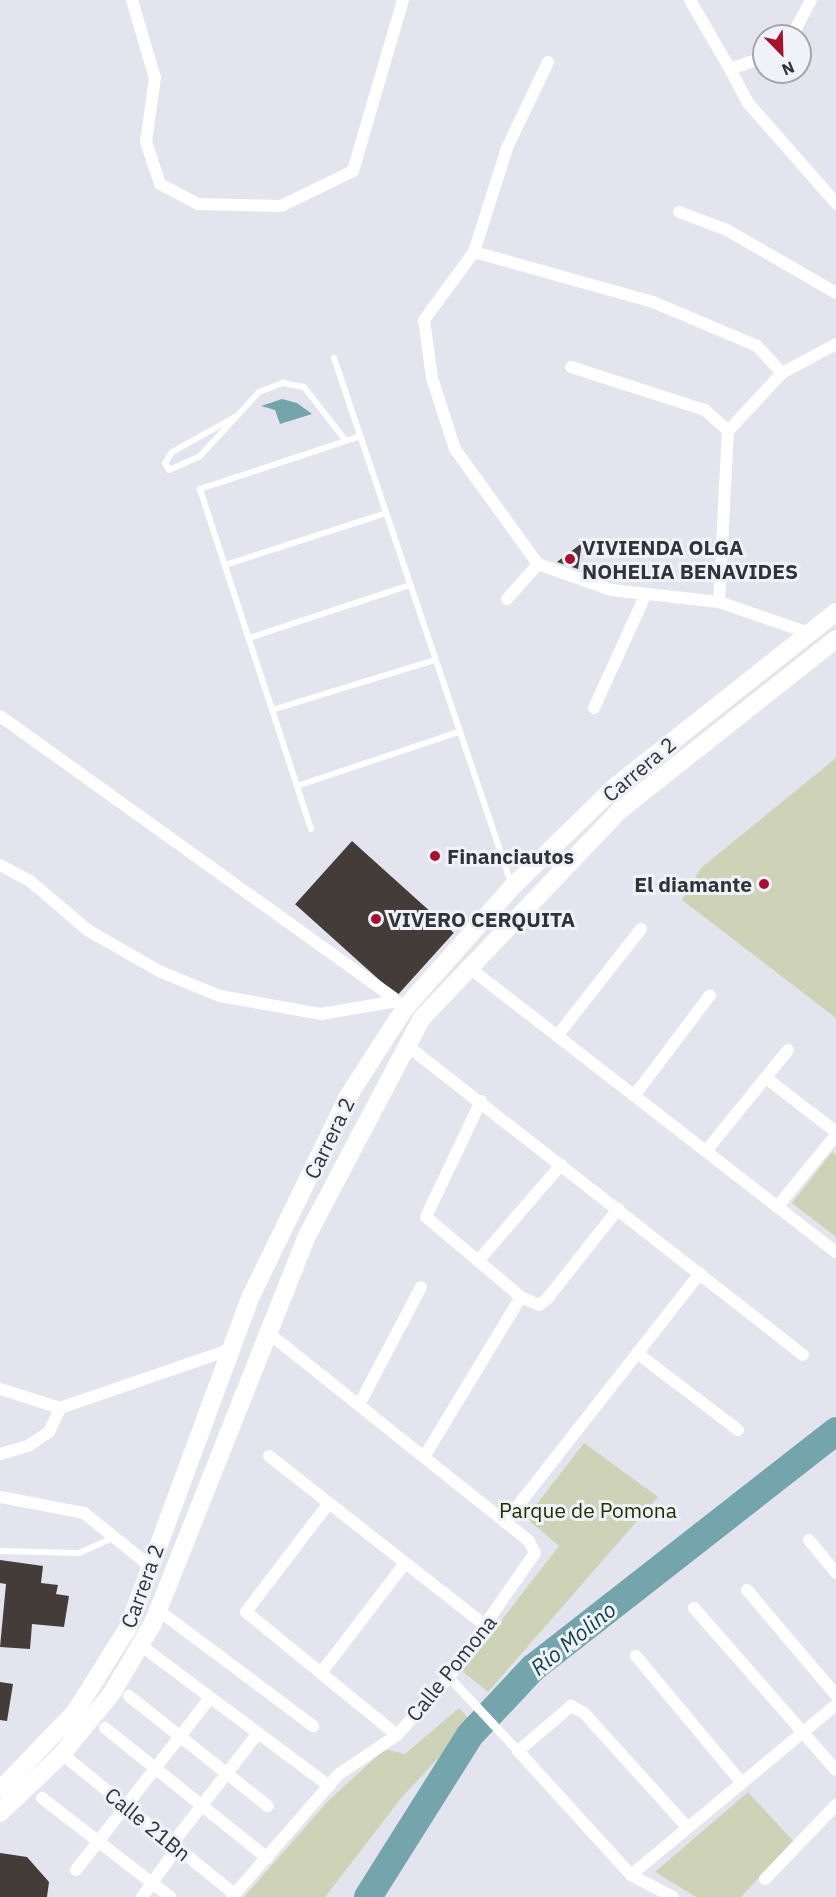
<!DOCTYPE html>
<meta charset="utf-8">
<style>
body{margin:0}
#map{position:relative;width:836px;height:1897px;overflow:hidden;background:#e3e4ed;font-family:"IBM Plex Sans",sans-serif}
div>[style]{position:absolute}
.green>*{inset:0;background:#ced3b7}
.water>*{inset:0;background:#74a5ad}
.river>*{height:28px;margin:-14px;padding:0 14px;transform-origin:14px;border-radius:14px;background:#74a5ad}
.building>*{inset:0;background:#433c38;transform-origin:0 0}
.service>*{height:6px;margin:-3px;padding:0 3px;transform-origin:3px;border-radius:3px;background:#fff}
.pedestrian>*{height:9px;margin:-4.5px;padding:0 4.5px;transform-origin:4.5px;border-radius:4.5px;background:#fff}
.minor>*{height:12px;margin:-6px;padding:0 6px;transform-origin:6px;border-radius:6px;background:#fff}
.secondary>*{height:18px;margin:-9px;padding:0 9px;transform-origin:9px;border-radius:9px;background:#fff}
.dots>*{width:16px;height:16px;translate:-50% -50%;box-sizing:border-box;border:3px solid #f0f2fa;border-radius:50%}
span{translate:-50% -50%;white-space:nowrap;text-align:center;line-height:1.15;-webkit-text-stroke:6px #f0f2fa;paint-order:stroke}
.poi-label{font-size:21px;color:#333337;font-weight:700}
.left{translate:0 -50%;text-align:left}
.right{translate:-100% -50%;text-align:right}
.street-label{font-size:21px;color:#333337}
.park-label{font-size:21px;color:#292e00}
.water-label{font-size:22px;color:#15434a;font-style:italic}
.north{position:absolute;left:752px;top:24px;width:60px;height:60px;box-sizing:border-box;background:#f0f2fa;border:2px solid #a4a6ac;border-radius:50%;rotate:157deg;font-size:16px;font-weight:700;line-height:24px;text-align:center;color:#333337}
.north::after{content:'';display:block;margin:auto;width:21px;height:27px;background:#a8102f;clip-path:polygon(50% 0,100% 100%,50% 72%,0 100%)}
</style>
<div id="map">
<div class="green">
<i style="clip-path:polygon(836px 758px,836px 1018px,682px 900px,701px 868px)"></i>
<i style="clip-path:polygon(832px 1152px,836px 1155px,836px 1237px,792px 1203px)"></i>
<i style="clip-path:polygon(584px 1443px,658px 1497px,488px 1692px,462px 1671px,559px 1546px,526px 1518px)"></i>
<i style="clip-path:polygon(459px 1708px,472px 1722px,402px 1797px,325px 1897px,244px 1897px,329px 1800px,385px 1749px,405px 1754px)"></i>
<i style="clip-path:polygon(748px 1792px,793px 1841px,741px 1897px,696px 1897px,655px 1872px)"></i>
</div>
<div class="water">
<i style="clip-path:polygon(282px 399px,297px 403px,312px 414px,280px 424px,275px 410px,261px 406px)"></i>
</div>
<div class="river">
<i style="left:368px;top:1897px;width:191px;rotate:-57.8deg"></i>
<i style="left:470px;top:1735px;width:92px;rotate:-46.8deg"></i>
<i style="left:533px;top:1668px;width:385px;rotate:-38deg"></i>
</div>
<div class="building">
<i style="clip-path:polygon(582px 543px,578px 569px,557px 562px)"></i>
<i style="left:352px;top:841px;width:137px;height:85px;rotate:42deg"></i>
<i style="clip-path:polygon(0 1560px,43px 1566px,41px 1583px,58px 1585px,56px 1594px,69px 1596px,64px 1627px,32px 1624px,30px 1649px,0 1647px,6px 1584px,0 1583px)"></i>
<i style="clip-path:polygon(0 1682px,13px 1684px,7px 1721px,0 1720px)"></i>
<i style="clip-path:polygon(0 1853px,27px 1857px,49px 1882px,47px 1897px,0 1897px)"></i>
</div>
<div class="service">
<i style="left:334px;top:358px;width:554px;rotate:71.37deg"></i>
<i style="left:235px;top:417px;width:72px;rotate:150.9deg"></i>
<i style="left:172px;top:452px;width:13px;rotate:122deg"></i>
<i style="left:165px;top:463px;width:8px;rotate:60deg"></i>
<i style="left:169px;top:470px;width:34px;rotate:-24deg"></i>
<i style="left:200px;top:456px;width:87px;rotate:-47.3deg"></i>
<i style="left:259px;top:392px;width:26px;rotate:-21deg"></i>
<i style="left:283px;top:383px;width:21px;rotate:11deg"></i>
<i style="left:304px;top:387px;width:68px;rotate:52.1deg"></i>
<i style="left:225px;top:565px;width:169px;rotate:-17.9deg"></i>
<i style="left:249px;top:638px;width:169px;rotate:-18.2deg"></i>
<i style="left:272px;top:710px;width:170px;rotate:-17.1deg"></i>
<i style="left:297px;top:786px;width:170px;rotate:-18.5deg"></i>
<i style="left:311px;top:829px;width:358px;rotate:-108.1deg"></i>
<i style="left:200px;top:489px;width:169px;rotate:-18.2deg"></i>
<i style="left:0;top:1551px;width:79px;rotate:1.5deg"></i>
<i style="left:79px;top:1553px;width:37px;rotate:-24deg"></i>
</div>
<div class="pedestrian">
<i style="left:449px;top:1677px;width:101px;rotate:47deg"></i>
</div>
<div class="minor">
<i style="left:132px;top:0;width:81px;rotate:73.6deg"></i>
<i style="left:155px;top:78px;width:65px;rotate:98deg"></i>
<i style="left:146px;top:142px;width:44px;rotate:71.6deg"></i>
<i style="left:160px;top:184px;width:43px;rotate:27.8deg"></i>
<i style="left:198px;top:204px;width:83px;rotate:1.4deg"></i>
<i style="left:281px;top:206px;width:80px;rotate:-25.9deg"></i>
<i style="left:353px;top:171px;width:178px;rotate:-73.7deg"></i>
<i style="left:690px;top:0;width:80px;rotate:59.9deg"></i>
<i style="left:730px;top:69px;width:36px;rotate:-19deg"></i>
<i style="left:792px;top:36px;width:41px;rotate:-62.2deg"></i>
<i style="left:548px;top:62px;width:95px;rotate:115.5deg"></i>
<i style="left:507px;top:148px;width:109px;rotate:107.6deg"></i>
<i style="left:474px;top:252px;width:84px;rotate:126.3deg"></i>
<i style="left:424px;top:320px;width:59px;rotate:82.1deg"></i>
<i style="left:432px;top:378px;width:75px;rotate:72.1deg"></i>
<i style="left:455px;top:449px;width:142px;rotate:54.2deg"></i>
<i style="left:538px;top:564px;width:77px;rotate:19.6deg"></i>
<i style="left:611px;top:590px;width:109px;rotate:6.3deg"></i>
<i style="left:719px;top:602px;width:95px;rotate:19deg"></i>
<i style="left:730px;top:69px;width:40px;rotate:62deg"></i>
<i style="left:749px;top:104px;width:132px;rotate:48.7deg"></i>
<i style="left:679px;top:212px;width:51px;rotate:20.6deg"></i>
<i style="left:727px;top:230px;width:126px;rotate:30deg"></i>
<i style="left:474px;top:252px;width:186px;rotate:15.6deg"></i>
<i style="left:653px;top:302px;width:113px;rotate:22.9deg"></i>
<i style="left:757px;top:346px;width:37px;rotate:47deg"></i>
<i style="left:571px;top:367px;width:141px;rotate:17.8deg"></i>
<i style="left:705px;top:410px;width:31px;rotate:42deg"></i>
<i style="left:507px;top:599px;width:47px;rotate:-48.5deg"></i>
<i style="left:719px;top:602px;width:171px;rotate:-87deg"></i>
<i style="left:728px;top:431px;width:79px;rotate:-47deg"></i>
<i style="left:782px;top:373px;width:61px;rotate:-28.2deg"></i>
<i style="left:594px;top:708px;width:125px;rotate:-65.5deg"></i>
<i style="left:0;top:716px;width:485px;rotate:35.6deg"></i>
<i style="left:0;top:865px;width:34px;rotate:28deg"></i>
<i style="left:30px;top:881px;width:77px;rotate:40.3deg"></i>
<i style="left:89px;top:931px;width:83px;rotate:29.7deg"></i>
<i style="left:161px;top:972px;width:64px;rotate:22.1deg"></i>
<i style="left:220px;top:996px;width:103px;rotate:10.1deg"></i>
<i style="left:321px;top:1014px;width:77px;rotate:-9.7deg"></i>
<i style="left:467px;top:966px;width:467px;rotate:37.8deg"></i>
<i style="left:557px;top:1036px;width:136px;rotate:-51.9deg"></i>
<i style="left:405px;top:1044px;width:505px;rotate:38deg"></i>
<i style="left:766px;top:1078px;width:88px;rotate:37.6deg"></i>
<i style="left:634px;top:1096px;width:126px;rotate:-53deg"></i>
<i style="left:481px;top:1101px;width:128px;rotate:115.4deg"></i>
<i style="left:426px;top:1217px;width:124px;rotate:40.1deg"></i>
<i style="left:521px;top:1297px;width:20px;rotate:24deg"></i>
<i style="left:539px;top:1305px;width:10px;rotate:-37deg"></i>
<i style="left:547px;top:1299px;width:115px;rotate:-51.7deg"></i>
<i style="left:706px;top:1151px;width:130px;rotate:-50.9deg"></i>
<i style="left:777px;top:1207px;width:93px;rotate:-50.7deg"></i>
<i style="left:478px;top:1261px;width:127px;rotate:-49.2deg"></i>
<i style="left:637px;top:1353px;width:127px;rotate:37.3deg"></i>
<i style="left:0;top:1389px;width:63px;rotate:17.6deg"></i>
<i style="left:60px;top:1408px;width:178px;rotate:-19deg"></i>
<i style="left:359px;top:1405px;width:133px;rotate:-62.3deg"></i>
<i style="left:0;top:1454px;width:29px;rotate:-16deg"></i>
<i style="left:28px;top:1446px;width:25px;rotate:-34deg"></i>
<i style="left:49px;top:1432px;width:26px;rotate:-65deg"></i>
<i style="left:269px;top:1456px;width:276px;rotate:38.1deg"></i>
<i style="left:424px;top:1457px;width:187px;rotate:-58.8deg"></i>
<i style="left:0;top:1497px;width:86px;rotate:10.8deg"></i>
<i style="left:84px;top:1513px;width:85px;rotate:38.8deg"></i>
<i style="left:329px;top:1503px;width:137px;rotate:127.3deg"></i>
<i style="left:246px;top:1612px;width:195px;rotate:39.2deg"></i>
<i style="left:505px;top:1522px;width:316px;rotate:-51.9deg"></i>
<i style="left:809px;top:1540px;width:43px;rotate:50.7deg"></i>
<i style="left:747px;top:1590px;width:138px;rotate:49.7deg"></i>
<i style="left:694px;top:1608px;width:215px;rotate:48.8deg"></i>
<i style="left:158px;top:1610px;width:194px;rotate:36.8deg"></i>
<i style="left:140px;top:1645px;width:236px;rotate:36.7deg"></i>
<i style="left:636px;top:1656px;width:165px;rotate:50.2deg"></i>
<i style="left:321px;top:1673px;width:138px;rotate:-52.6deg"></i>
<i style="left:129px;top:1696px;width:177px;rotate:38.4deg"></i>
<i style="left:105px;top:1728px;width:208px;rotate:38.7deg"></i>
<i style="left:62px;top:1754px;width:222px;rotate:39.1deg"></i>
<i style="left:42px;top:1798px;width:162px;rotate:37.7deg"></i>
<i style="left:172px;top:1844px;width:140px;rotate:-52.2deg"></i>
<i style="left:76px;top:1870px;width:218px;rotate:-52.1deg"></i>
<i style="left:631px;top:1875px;width:266px;rotate:-39.7deg"></i>
<i style="left:765px;top:1879px;width:103px;rotate:-46.2deg"></i>
<i style="left:142px;top:1897px;width:60px;rotate:-54.5deg"></i>
<i style="left:232px;top:1897px;width:163px;rotate:-49deg"></i>
<i style="left:339px;top:1774px;width:70px;rotate:-33.9deg"></i>
<i style="left:397px;top:1735px;width:78px;rotate:-48.1deg"></i>
<i style="left:449px;top:1677px;width:151px;rotate:-55.3deg"></i>
<i style="left:535px;top:1553px;width:13px;rotate:-117deg"></i>
<i style="left:529px;top:1541px;width:337px;rotate:-141.4deg"></i>
<i style="left:673px;top:1897px;width:47px;rotate:-152.4deg"></i>
<i style="left:631px;top:1875px;width:168px;rotate:-132.3deg"></i>
<i style="left:518px;top:1751px;width:70px;rotate:-40.3deg"></i>
<i style="left:571px;top:1706px;width:15px;rotate:28deg"></i>
<i style="left:584px;top:1713px;width:155px;rotate:47.9deg"></i>
</div>
<div class="secondary">
<i style="left:0;top:1790px;width:108px;rotate:-46.1deg"></i>
<i style="left:75px;top:1712px;width:99px;rotate:-57.8deg"></i>
<i style="left:128px;top:1628px;width:354px;rotate:-69.7deg"></i>
<i style="left:251px;top:1296px;width:220px;rotate:-64.1deg"></i>
<i style="left:347px;top:1098px;width:107px;rotate:-57.2deg"></i>
<i style="left:405px;top:1008px;width:163px;rotate:-48.5deg"></i>
<i style="left:513px;top:886px;width:145px;rotate:-44.2deg"></i>
<i style="left:617px;top:785px;width:279px;rotate:-38.3deg"></i>
<i style="left:0;top:1813px;width:86px;rotate:-43.6deg"></i>
<i style="left:62px;top:1754px;width:79px;rotate:-50.7deg"></i>
<i style="left:112px;top:1693px;width:81px;rotate:-59.6deg"></i>
<i style="left:153px;top:1623px;width:419px;rotate:-68.3deg"></i>
<i style="left:308px;top:1234px;width:244px;rotate:-62.2deg"></i>
<i style="left:422px;top:1018px;width:286px;rotate:-46.4deg"></i>
<i style="left:619px;top:811px;width:277px;rotate:-38.4deg"></i>
</div>
<div class="dots">
<i style="left:570px;top:559px;background:#a8102f"></i>
<i style="left:435px;top:856px;background:#a8102f"></i>
<i style="left:764px;top:884px;background:#a8102f"></i>
<i style="left:376px;top:919px;background:#a8102f"></i>
</div>
<div class="poi-label">
<span class="left" style="left:582px;top:559px">VIVIENDA OLGA<br>NOHELIA BENAVIDES</span>
<span class="left" style="left:447px;top:856px">Financiautos</span>
<span class="right" style="left:752px;top:884px">El diamante</span>
<span class="left" style="left:388px;top:919px">VIVERO CERQUITA</span>
</div>
<div class="street-label">
<span style="left:639px;top:769px;rotate:-40deg">Carrera 2</span>
<span style="left:329px;top:1138px;rotate:-64deg">Carrera 2</span>
<span style="left:142px;top:1586px;rotate:-70deg">Carrera 2</span>
<span style="left:451px;top:1668px;rotate:-51deg">Calle Pomona</span>
<span style="left:148px;top:1824px;rotate:39deg">Calle 21Bn</span>
</div>
<div class="park-label">
<span style="left:588px;top:1510px">Parque de Pomona</span>
</div>
<div class="water-label">
<span style="left:573px;top:1638px;rotate:-39deg">Río Molino</span>
</div>
<div class="north">N</div>
</div>
